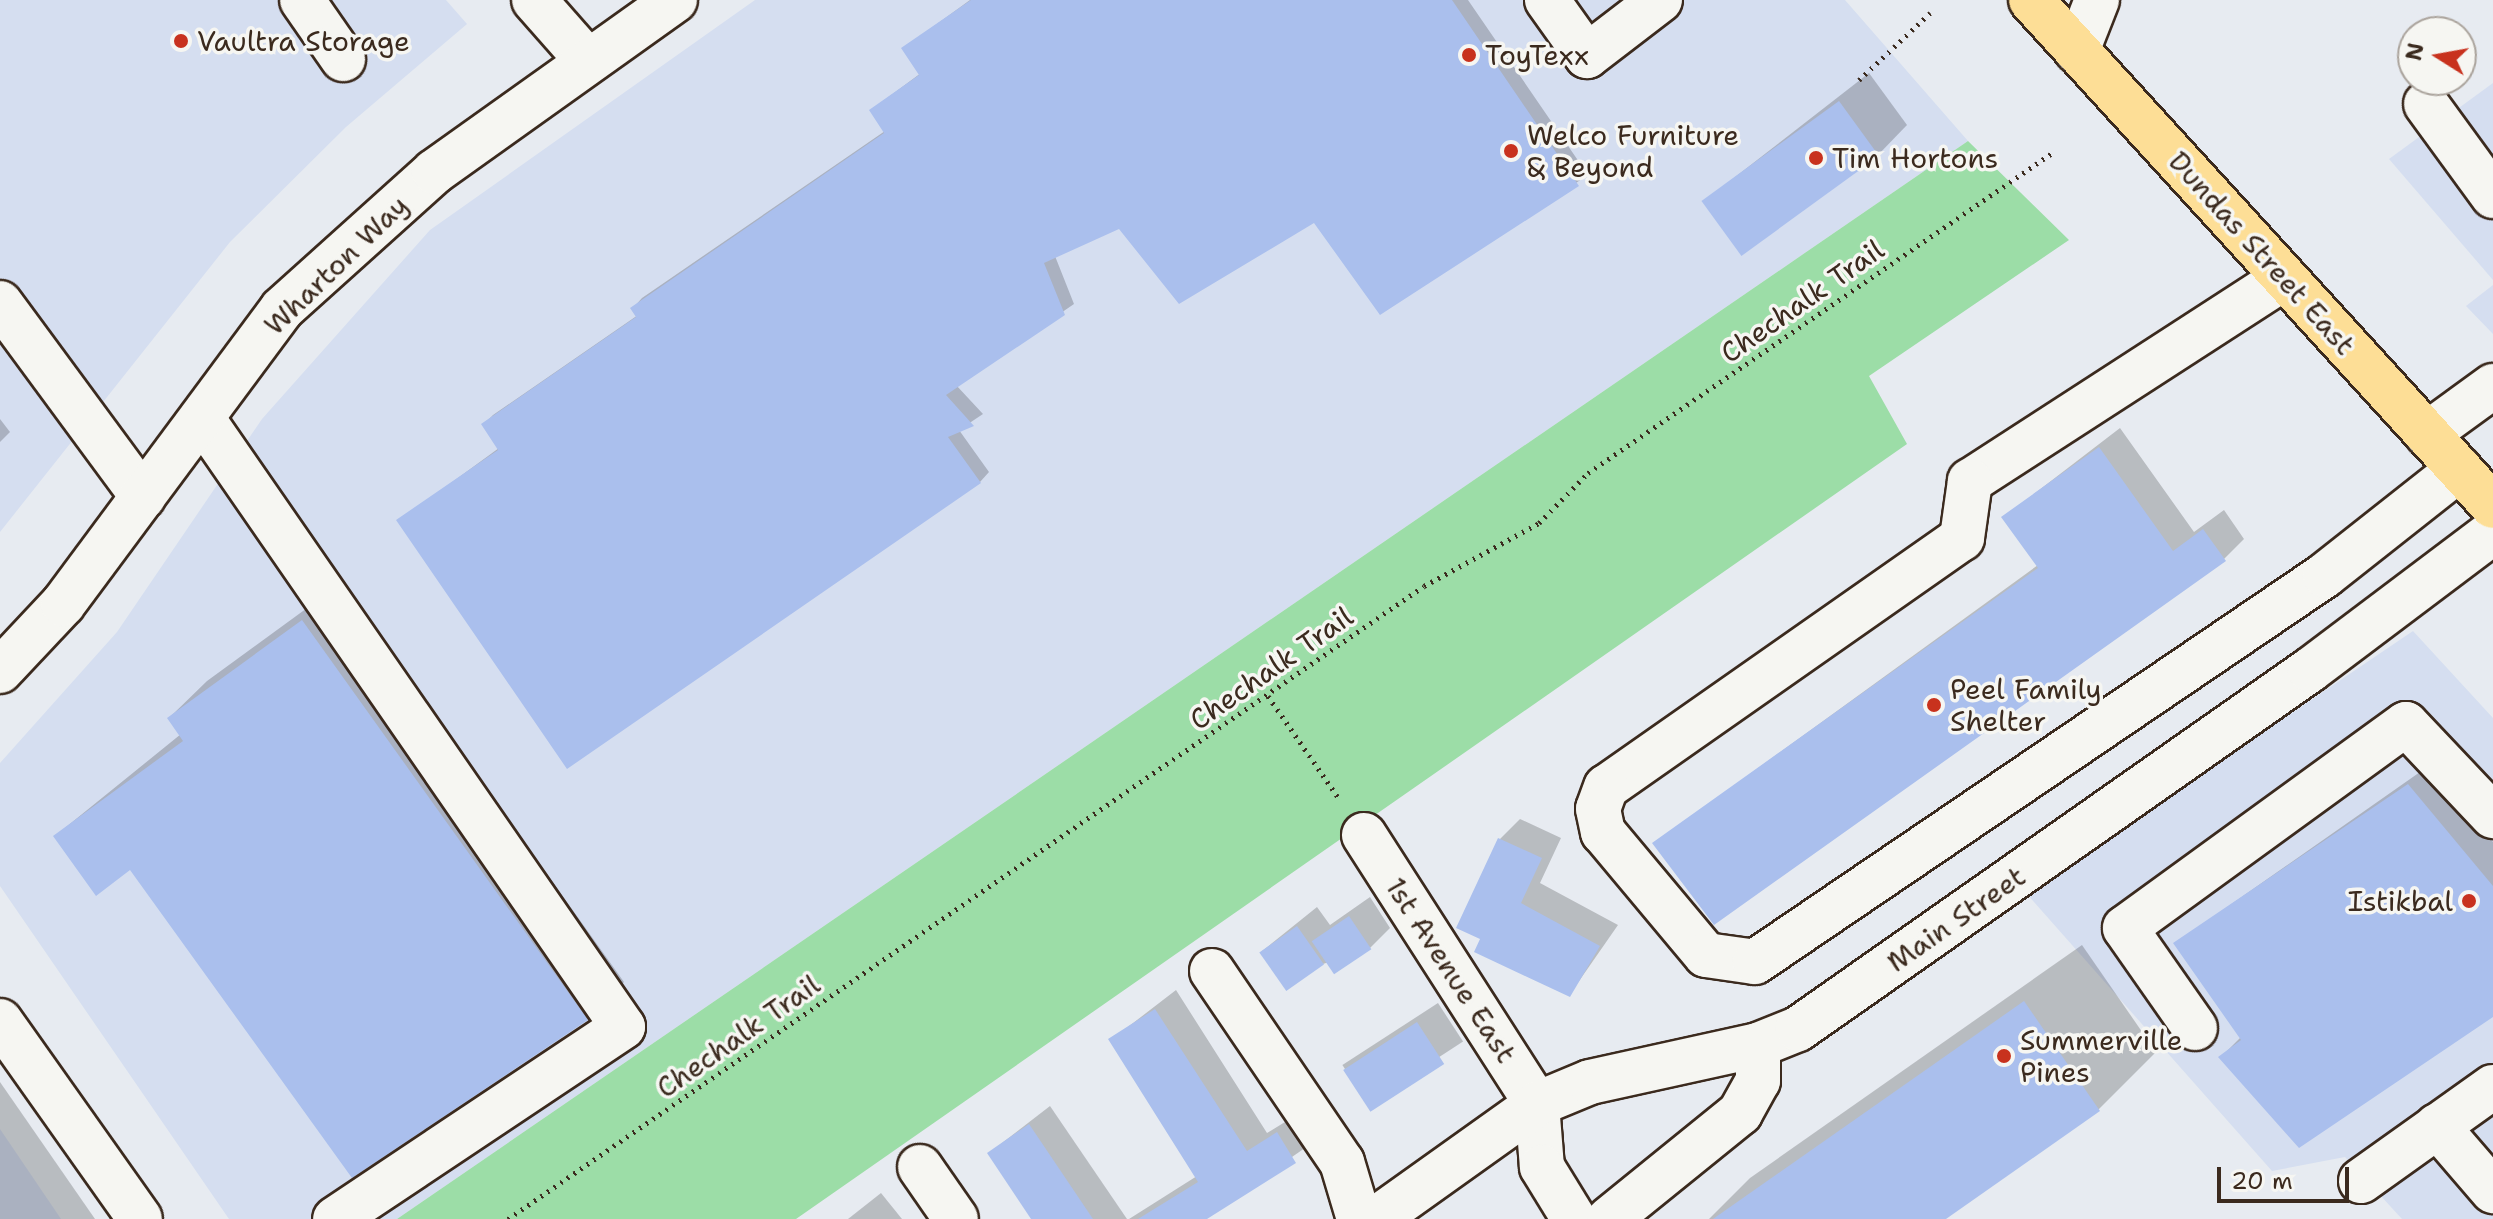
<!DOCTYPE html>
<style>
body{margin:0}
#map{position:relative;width:2493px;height:1219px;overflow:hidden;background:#e7ebf1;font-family:"Shantell Sans",sans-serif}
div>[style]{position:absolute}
.built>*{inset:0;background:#d5def0}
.green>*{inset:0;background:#9cdda7}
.shadow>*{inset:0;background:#0003;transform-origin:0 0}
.building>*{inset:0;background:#aabfed;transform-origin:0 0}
.path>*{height:5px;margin-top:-2.5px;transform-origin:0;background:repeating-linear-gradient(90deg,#3b2a1e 0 2px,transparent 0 8px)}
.roads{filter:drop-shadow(2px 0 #3b2a1e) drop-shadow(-2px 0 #3b2a1e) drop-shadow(0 2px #3b2a1e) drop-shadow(0 -2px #3b2a1e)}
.minor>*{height:44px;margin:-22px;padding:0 22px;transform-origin:22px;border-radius:22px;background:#f6f6f2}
.major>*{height:44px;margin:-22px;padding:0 22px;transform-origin:22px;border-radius:22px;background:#fdde96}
.dots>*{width:22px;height:22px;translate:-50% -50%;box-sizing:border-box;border:4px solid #f6f6f2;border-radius:50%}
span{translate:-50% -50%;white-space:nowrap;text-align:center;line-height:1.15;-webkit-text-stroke:7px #f6f6f2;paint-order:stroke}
.poi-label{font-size:28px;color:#3b2a1e}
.left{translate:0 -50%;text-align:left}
.right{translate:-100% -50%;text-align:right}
.street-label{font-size:28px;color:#3b2a1e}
.north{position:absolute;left:2397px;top:16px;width:80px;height:80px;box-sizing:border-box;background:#f6f6f2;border:2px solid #aba49d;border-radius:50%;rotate:281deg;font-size:22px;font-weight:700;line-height:32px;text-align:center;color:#3b2a1e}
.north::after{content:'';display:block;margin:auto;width:28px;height:36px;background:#c8321e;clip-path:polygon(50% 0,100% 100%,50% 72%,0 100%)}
.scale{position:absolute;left:2217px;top:1167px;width:132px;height:36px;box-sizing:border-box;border:4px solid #3b2a1e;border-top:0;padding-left:10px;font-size:24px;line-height:28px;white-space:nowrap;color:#3b2a1e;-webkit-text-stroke:6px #f6f6f2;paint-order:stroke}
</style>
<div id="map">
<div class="built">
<i style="clip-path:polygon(0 0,446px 0,467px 24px,346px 127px,230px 242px,0 532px)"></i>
<i style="clip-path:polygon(755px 0,1845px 0,1968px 141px,397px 1219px,229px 1219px,0 886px,0 763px,117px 632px,262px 419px,430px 230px)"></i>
<i style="clip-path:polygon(2493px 83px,2493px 280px,2389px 159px)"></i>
<i style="clip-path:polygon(2493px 285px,2493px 334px,2466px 306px)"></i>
<i style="clip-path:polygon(2413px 631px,2493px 718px,2493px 1219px,2402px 1219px,2345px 1157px,2272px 1171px,2026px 893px)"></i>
<i style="clip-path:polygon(0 1129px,61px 1219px,0 1219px)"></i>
</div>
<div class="green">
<i style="clip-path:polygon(1968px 141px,2069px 240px,1869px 376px,1907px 444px,796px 1219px,397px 1219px)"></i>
</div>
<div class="shadow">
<i style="clip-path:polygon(970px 0,1468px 0,1588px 175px,1380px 312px,1314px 220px,1119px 227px,1055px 256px,1074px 304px,956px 385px,983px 414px,959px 430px,989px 472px,980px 482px,399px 521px,499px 448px,483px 425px,493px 415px,638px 315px,633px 308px,642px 298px,885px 131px,871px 110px,921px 73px,904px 48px)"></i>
<i style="clip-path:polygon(1869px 73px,1907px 125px,1878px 155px,1703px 202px)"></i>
<i style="clip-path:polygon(0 419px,10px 432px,0 442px)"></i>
<i style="clip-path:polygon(2120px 428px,2194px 532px,2224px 510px,2244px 539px,2224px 559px,1655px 843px,2038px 565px,2004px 517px)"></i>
<i style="clip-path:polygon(340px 584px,624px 982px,587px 1019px,55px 836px,181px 734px,169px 718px,207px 681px)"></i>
<i style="clip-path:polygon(2430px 765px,2493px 842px,2493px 1015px,2221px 1057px,2241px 1037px,2176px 943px)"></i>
<i style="clip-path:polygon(1520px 819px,1561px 838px,1540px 883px,1618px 925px,1570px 994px,1482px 938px,1500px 839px)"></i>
<i style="clip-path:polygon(1370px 897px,1390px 928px,1370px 948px,1323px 964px,1261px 952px,1317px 907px,1330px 925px)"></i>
<i style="clip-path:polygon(2082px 945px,2156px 1052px,2099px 1109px,1942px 1219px,1709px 1219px,1750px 1178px)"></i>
<i style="clip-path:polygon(1176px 990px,1267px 1133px,1298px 1114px,1315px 1141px,1203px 1219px,1129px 1219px,1197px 1176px,1111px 1040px)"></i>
<i style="left:1438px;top:1003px;width:46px;height:114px;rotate:57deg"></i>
<i style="clip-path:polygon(0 1082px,95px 1219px,0 1219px)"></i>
<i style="clip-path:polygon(1050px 1106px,1127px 1219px,1034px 1219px,989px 1153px)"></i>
<i style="clip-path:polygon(881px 1193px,902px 1219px,848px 1219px)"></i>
</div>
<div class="building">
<i style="clip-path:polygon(971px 0,1452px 0,1579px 186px,1380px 315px,1314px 223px,1179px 304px,1119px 229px,1044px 263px,1065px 315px,946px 395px,974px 426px,948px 437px,981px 483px,567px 769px,396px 520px,498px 450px,481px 424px,636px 317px,630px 308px,884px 133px,869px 110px,919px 75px,901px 48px)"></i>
<i style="left:1839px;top:101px;width:68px;height:170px;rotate:54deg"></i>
<i style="clip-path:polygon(2099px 447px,2173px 551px,2203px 529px,2226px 561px,1714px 925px,1652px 843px,2038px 568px,2001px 517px)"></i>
<i style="clip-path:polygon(302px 620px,588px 1020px,352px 1178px,130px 870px,96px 896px,53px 836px,183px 741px,167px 718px)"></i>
<i style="clip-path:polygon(2408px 784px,2493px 886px,2493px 1017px,2299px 1148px,2218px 1057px,2241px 1040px,2173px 943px)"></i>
<i style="clip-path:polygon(1498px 838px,1542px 858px,1521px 903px,1600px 946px,1570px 997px,1474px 952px,1480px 939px,1456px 928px)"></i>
<i style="left:1349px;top:916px;width:40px;height:45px;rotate:56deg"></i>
<i style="left:1297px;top:926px;width:47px;height:46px;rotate:55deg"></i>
<i style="clip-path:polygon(2024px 1001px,2100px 1111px,1946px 1219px,1713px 1219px)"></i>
<i style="clip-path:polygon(1155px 1009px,1247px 1151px,1277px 1132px,1296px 1163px,1207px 1219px,1138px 1219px,1198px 1182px,1108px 1039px)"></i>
<i style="left:1417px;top:1022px;width:50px;height:88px;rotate:57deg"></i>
<i style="clip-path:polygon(1029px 1124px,1093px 1219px,1031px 1219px,987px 1153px)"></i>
</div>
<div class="path">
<i style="left:1859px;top:80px;width:98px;rotate:-43.3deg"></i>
<i style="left:1268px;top:696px;width:126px;rotate:55.3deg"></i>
<i style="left:508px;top:1219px;width:1113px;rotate:-34.65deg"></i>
<i style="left:1424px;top:586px;width:131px;rotate:-28.7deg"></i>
<i style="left:1539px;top:523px;width:70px;rotate:-45.6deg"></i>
<i style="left:1588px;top:473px;width:567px;rotate:-34.59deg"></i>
</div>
<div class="roads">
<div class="minor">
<i style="left:302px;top:0;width:72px;rotate:55.2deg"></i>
<i style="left:534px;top:0;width:79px;rotate:48.6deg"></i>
<i style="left:1547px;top:0;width:69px;rotate:54.5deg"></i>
<i style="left:1587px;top:56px;width:92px;rotate:-37.5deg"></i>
<i style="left:2077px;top:51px;width:55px;rotate:-68.6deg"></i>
<i style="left:2426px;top:104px;width:114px;rotate:53.9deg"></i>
<i style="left:2284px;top:278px;width:374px;rotate:147.1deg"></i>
<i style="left:1970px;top:481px;width:58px;rotate:98deg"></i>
<i style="left:1962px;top:538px;width:434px;rotate:145deg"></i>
<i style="left:1606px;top:787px;width:23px;rotate:110deg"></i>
<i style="left:1598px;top:809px;width:24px;rotate:78deg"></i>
<i style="left:1603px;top:832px;width:160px;rotate:50.1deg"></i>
<i style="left:1706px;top:955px;width:49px;rotate:8.1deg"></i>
<i style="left:1755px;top:962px;width:689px;rotate:-34.17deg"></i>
<i style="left:2325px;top:575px;width:171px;rotate:-38.3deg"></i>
<i style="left:0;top:303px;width:241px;rotate:53.6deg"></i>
<i style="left:202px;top:418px;width:740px;rotate:55.34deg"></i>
<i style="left:623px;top:1027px;width:346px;rotate:146.3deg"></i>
<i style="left:2427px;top:434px;width:82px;rotate:-36deg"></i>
<i style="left:0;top:671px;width:92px;rotate:-46.8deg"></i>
<i style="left:63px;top:604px;width:367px;rotate:-53.4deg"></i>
<i style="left:282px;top:309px;width:205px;rotate:-42deg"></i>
<i style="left:434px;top:172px;width:296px;rotate:-35.5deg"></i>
<i style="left:1364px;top:835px;width:320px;rotate:57.3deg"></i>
<i style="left:1537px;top:1104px;width:63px;rotate:85.5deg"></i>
<i style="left:1542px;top:1167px;width:61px;rotate:58.4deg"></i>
<i style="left:1212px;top:971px;width:231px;rotate:55.8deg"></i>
<i style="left:1342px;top:1162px;width:59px;rotate:73.4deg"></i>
<i style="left:0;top:1021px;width:242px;rotate:54.7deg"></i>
<i style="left:2195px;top:1028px;width:122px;rotate:-125deg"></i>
<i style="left:2125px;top:928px;width:347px;rotate:-36deg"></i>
<i style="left:2406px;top:724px;width:127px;rotate:46.6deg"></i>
<i style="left:2437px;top:1126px;width:86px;rotate:49.3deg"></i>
<i style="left:920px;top:1167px;width:63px;rotate:55.3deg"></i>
<i style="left:2361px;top:1181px;width:162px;rotate:-35.5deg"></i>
<i style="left:1376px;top:1219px;width:198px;rotate:-35.5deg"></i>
<i style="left:1537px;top:1104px;width:57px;rotate:-22.5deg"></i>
<i style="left:1590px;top:1082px;width:172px;rotate:-12.4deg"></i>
<i style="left:1758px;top:1045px;width:43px;rotate:-21.8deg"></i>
<i style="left:1798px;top:1029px;width:625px;rotate:-35.04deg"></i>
<i style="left:2310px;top:670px;width:229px;rotate:-37deg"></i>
<i style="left:1609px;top:1219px;width:169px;rotate:-39deg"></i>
<i style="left:1740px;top:1113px;width:37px;rotate:-61deg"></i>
<i style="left:1758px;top:1081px;width:36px;rotate:-90deg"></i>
</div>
<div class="major">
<i style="left:2031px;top:0;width:685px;rotate:47.6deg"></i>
</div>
</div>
<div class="dots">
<i style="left:181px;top:41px;background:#c8321e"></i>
<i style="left:1469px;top:55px;background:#c8321e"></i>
<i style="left:1511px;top:151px;background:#c8321e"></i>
<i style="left:1816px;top:158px;background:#c8321e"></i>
<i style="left:1934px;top:705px;background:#c8321e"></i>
<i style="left:2469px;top:901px;background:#c8321e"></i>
<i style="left:2004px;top:1056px;background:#c8321e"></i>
</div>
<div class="poi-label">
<span class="left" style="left:197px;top:41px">Vaultra Storage</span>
<span class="left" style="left:1485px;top:55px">ToyTexx</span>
<span class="left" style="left:1527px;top:151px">Welco Furniture<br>&amp; Beyond</span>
<span class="left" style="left:1832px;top:158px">Tim Hortons</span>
<span class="left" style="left:1950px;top:705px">Peel Family<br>Shelter</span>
<span class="right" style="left:2453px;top:901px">Istikbal</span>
<span class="left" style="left:2020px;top:1056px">Summerville<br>Pines</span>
</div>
<div class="street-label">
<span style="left:2262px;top:253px;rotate:48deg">Dundas Street East</span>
<span style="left:336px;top:265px;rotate:-44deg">Wharton Way</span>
<span style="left:1802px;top:301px;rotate:-35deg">Chechalk Trail</span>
<span style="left:1271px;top:668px;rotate:-35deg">Chechalk Trail</span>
<span style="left:1956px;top:919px;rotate:-35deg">Main Street</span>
<span style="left:1451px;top:970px;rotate:57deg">1st Avenue East</span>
<span style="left:738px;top:1036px;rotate:-35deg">Chechalk Trail</span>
</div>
<div class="north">N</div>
<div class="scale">20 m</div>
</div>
